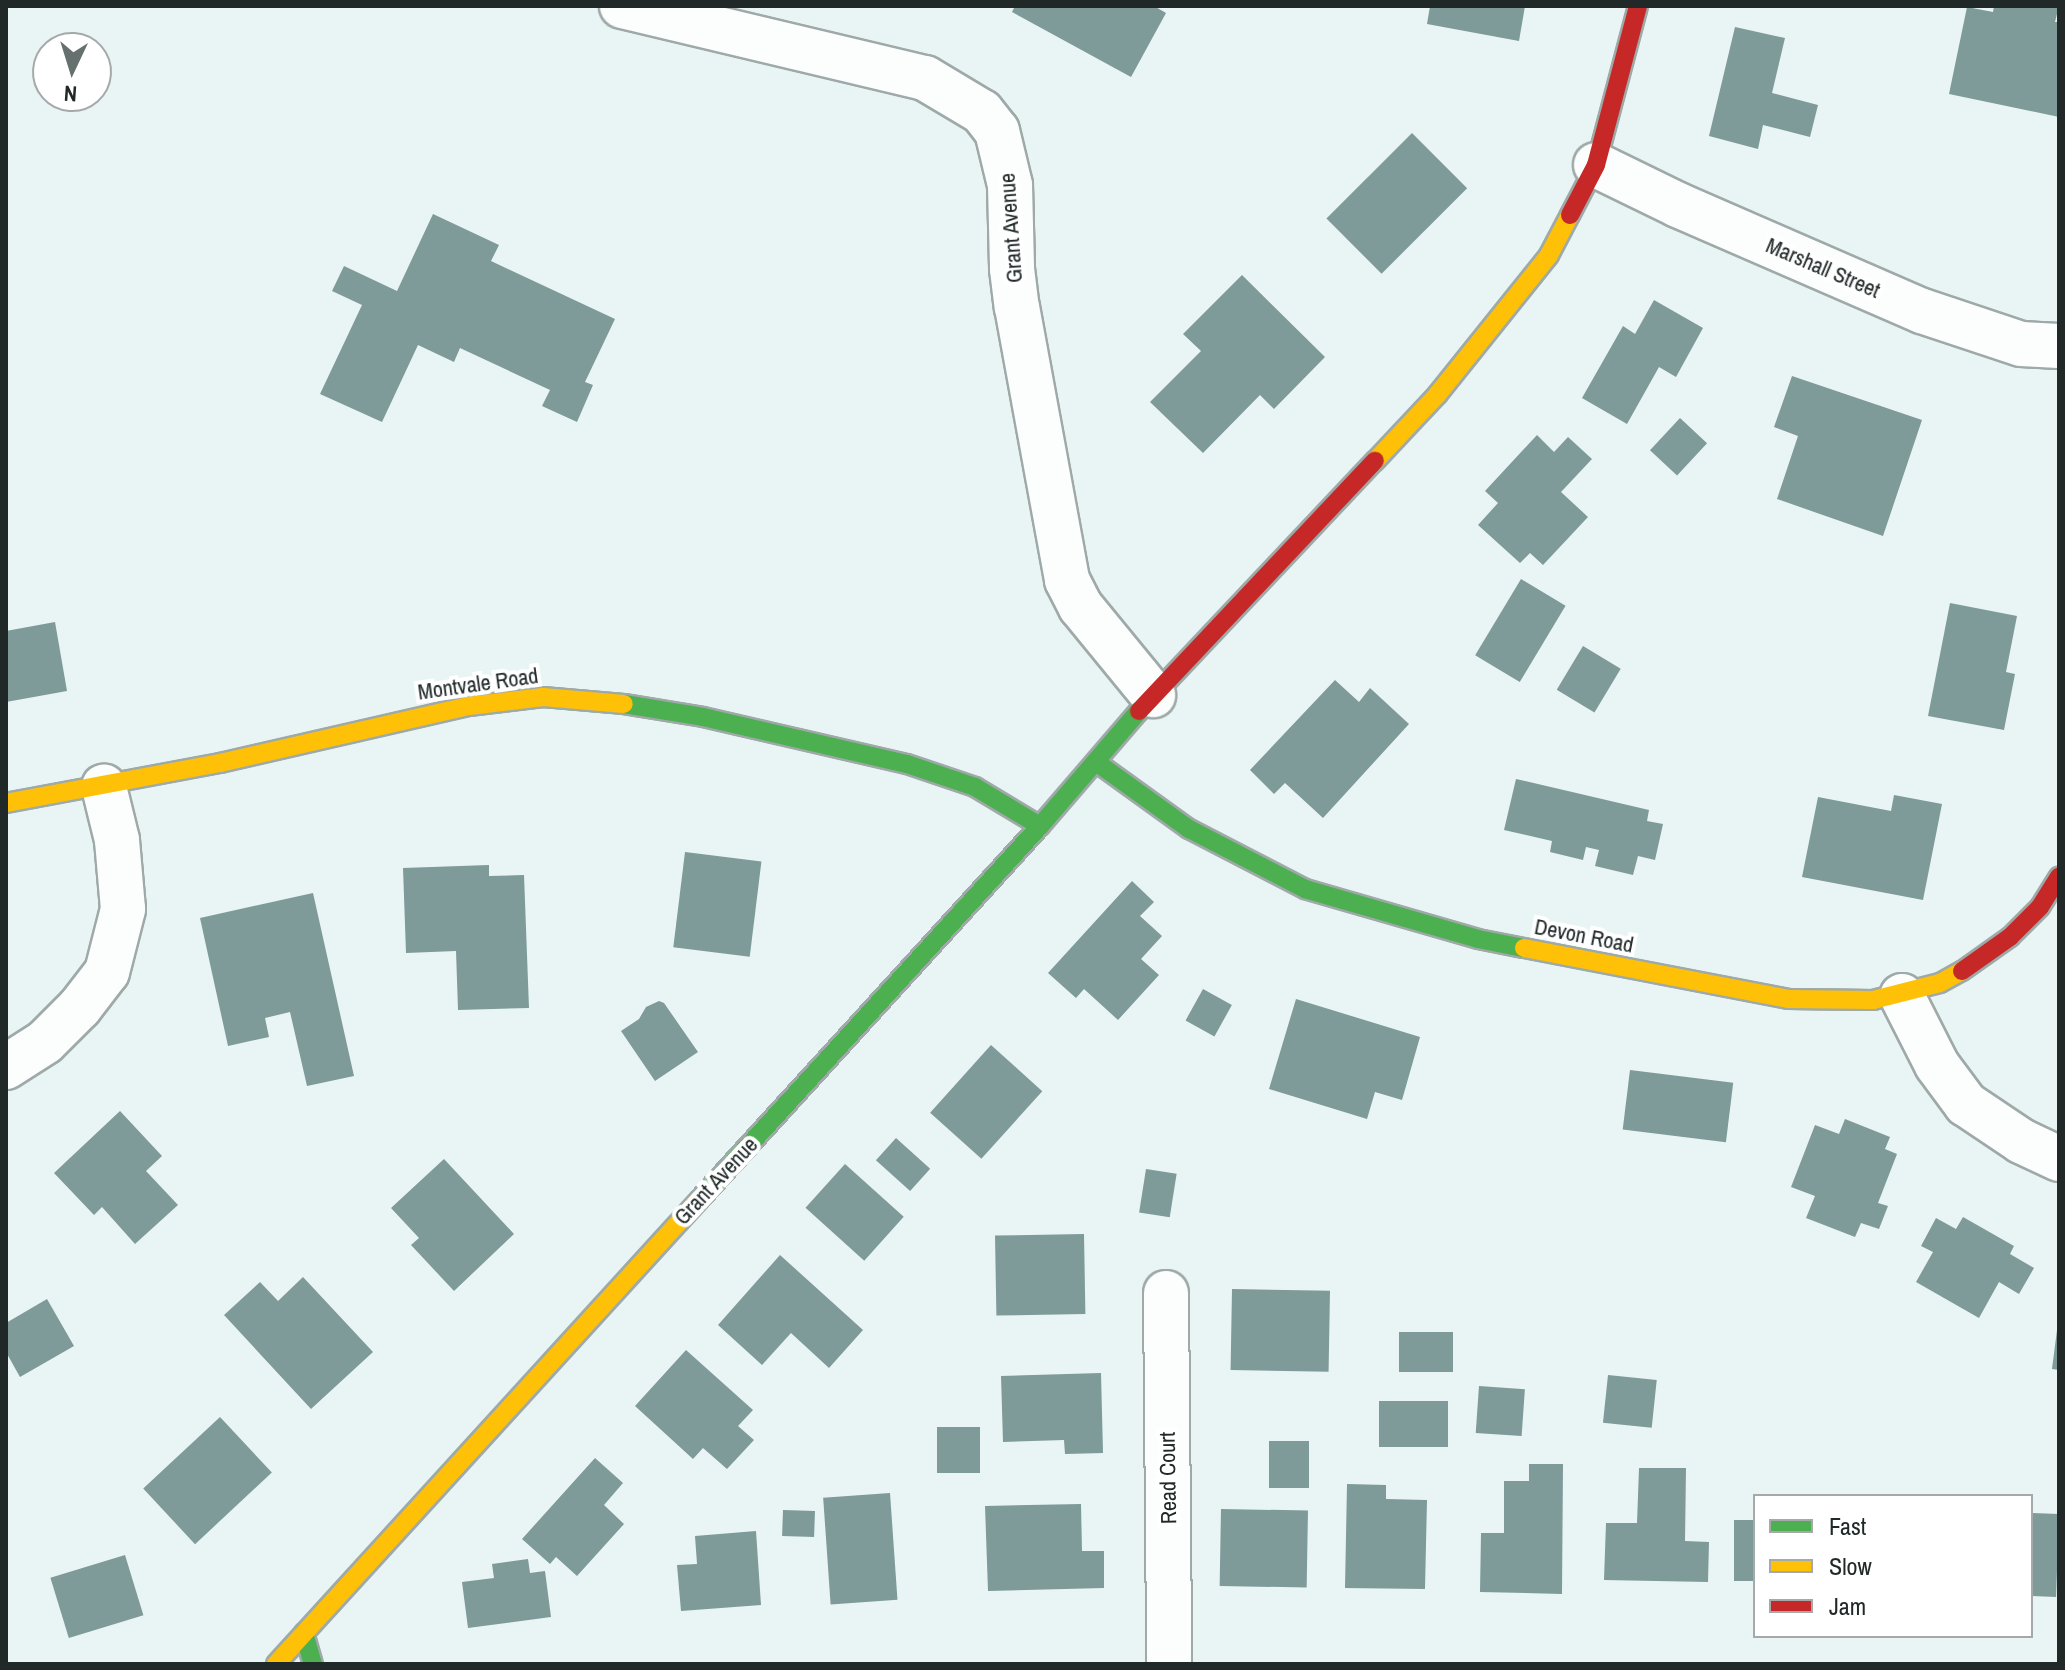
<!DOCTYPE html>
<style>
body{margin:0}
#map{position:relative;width:2065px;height:1670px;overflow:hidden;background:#e8f5f4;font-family:"Archivo Narrow",sans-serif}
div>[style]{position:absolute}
.building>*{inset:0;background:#7e9a99;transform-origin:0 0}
.roads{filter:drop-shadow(2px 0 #9ea9a8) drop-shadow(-2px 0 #9ea9a8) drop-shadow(0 2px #9ea9a8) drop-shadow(0 -2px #9ea9a8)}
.street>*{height:44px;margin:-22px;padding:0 22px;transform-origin:22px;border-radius:22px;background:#fcfefd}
.fast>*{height:18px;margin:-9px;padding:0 9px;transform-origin:9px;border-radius:9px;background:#4caf50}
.slow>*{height:18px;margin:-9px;padding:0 9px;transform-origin:9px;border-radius:9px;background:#ffc107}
.jam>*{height:18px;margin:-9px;padding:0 9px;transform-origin:9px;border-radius:9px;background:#c62828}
span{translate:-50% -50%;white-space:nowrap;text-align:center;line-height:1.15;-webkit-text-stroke:8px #fff;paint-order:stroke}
.street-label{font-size:22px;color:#202828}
.frame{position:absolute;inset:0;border:8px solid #202828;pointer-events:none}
.legend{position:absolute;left:1753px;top:1494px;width:280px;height:144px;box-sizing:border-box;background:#fff;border:2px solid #a6a9a9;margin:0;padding:10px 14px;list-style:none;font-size:24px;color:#202828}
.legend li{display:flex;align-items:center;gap:16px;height:40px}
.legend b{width:40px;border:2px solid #a6a9a9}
.north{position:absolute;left:32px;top:32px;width:80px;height:80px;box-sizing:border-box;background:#fff;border:2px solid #a6a9a9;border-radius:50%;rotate:184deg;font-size:22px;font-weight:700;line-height:32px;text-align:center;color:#202828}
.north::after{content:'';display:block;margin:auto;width:28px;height:36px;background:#66706f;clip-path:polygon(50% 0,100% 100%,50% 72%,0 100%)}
</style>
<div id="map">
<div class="building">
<i style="clip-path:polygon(1015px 6px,1154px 6px,1166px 13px,1131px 77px,1012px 12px)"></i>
<i style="clip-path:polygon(1430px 6px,1525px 6px,1519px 41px,1427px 24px)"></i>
<i style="clip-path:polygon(1994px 6px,2059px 6px,2055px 22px,2059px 22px,2059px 117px,1949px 94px,1967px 7px,1993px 12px)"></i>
<i style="clip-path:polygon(1735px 27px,1785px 38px,1772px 93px,1818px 105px,1810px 137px,1763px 125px,1758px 149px,1709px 136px)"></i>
<i style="left:1412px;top:133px;width:78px;height:121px;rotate:45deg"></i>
<i style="clip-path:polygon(433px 214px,499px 245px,491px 261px,615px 319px,585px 382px,593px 385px,577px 422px,542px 406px,550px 390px,460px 348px,454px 362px,418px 345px,382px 422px,320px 394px,362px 305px,332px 291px,344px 266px,397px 291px)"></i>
<i style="clip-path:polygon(1242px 275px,1325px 357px,1274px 409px,1260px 395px,1203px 453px,1150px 402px,1201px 351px,1183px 334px)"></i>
<i style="clip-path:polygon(1654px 300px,1703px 328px,1676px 377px,1659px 367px,1627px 424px,1582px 398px,1623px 326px,1635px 334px)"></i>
<i style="clip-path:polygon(1792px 376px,1922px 420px,1883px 536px,1777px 499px,1798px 436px,1774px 427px)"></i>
<i style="left:1680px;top:418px;width:37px;height:44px;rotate:43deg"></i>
<i style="clip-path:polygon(1537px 435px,1554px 452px,1568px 437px,1592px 459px,1561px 492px,1588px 517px,1543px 565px,1530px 553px,1520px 563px,1478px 525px,1498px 503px,1485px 491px)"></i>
<i style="left:1521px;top:579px;width:52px;height:89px;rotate:31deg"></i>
<i style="clip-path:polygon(1950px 603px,2017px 616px,2006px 672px,2015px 674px,2004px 730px,1928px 716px)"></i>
<i style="clip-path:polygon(55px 622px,67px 691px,6px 702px,6px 631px)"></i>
<i style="left:1583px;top:646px;width:44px;height:51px;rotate:31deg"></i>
<i style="clip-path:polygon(1335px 680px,1359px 702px,1370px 688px,1409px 724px,1323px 818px,1285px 783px,1274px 794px,1250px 770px)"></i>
<i style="clip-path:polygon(1516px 779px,1649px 810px,1647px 821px,1663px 824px,1655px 860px,1638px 856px,1633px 875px,1595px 866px,1599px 850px,1586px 847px,1583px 860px,1550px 852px,1552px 841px,1504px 830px)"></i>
<i style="clip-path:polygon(1894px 795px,1942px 804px,1923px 900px,1802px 877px,1818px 797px,1891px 811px)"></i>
<i style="left:685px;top:852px;width:77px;height:96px;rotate:7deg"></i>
<i style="clip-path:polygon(489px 865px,489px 876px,524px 875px,529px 1008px,458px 1010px,456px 951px,406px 953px,403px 868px)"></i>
<i style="clip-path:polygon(1132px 881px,1154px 902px,1140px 916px,1162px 936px,1141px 959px,1159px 975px,1118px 1020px,1084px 989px,1076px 998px,1048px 973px)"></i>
<i style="clip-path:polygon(313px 893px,354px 1076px,307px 1086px,290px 1012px,265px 1018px,269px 1037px,228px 1046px,200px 918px)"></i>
<i style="left:1203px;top:989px;width:33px;height:36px;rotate:29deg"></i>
<i style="clip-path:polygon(1296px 999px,1420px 1037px,1402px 1100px,1375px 1092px,1367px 1119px,1269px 1089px)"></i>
<i style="clip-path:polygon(659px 1001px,664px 1003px,698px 1052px,655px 1081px,621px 1031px,639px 1019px,646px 1007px)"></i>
<i style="left:991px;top:1045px;width:69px;height:91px;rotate:42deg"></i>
<i style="left:1630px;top:1070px;width:104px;height:60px;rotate:7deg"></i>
<i style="clip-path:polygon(120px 1111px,162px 1156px,146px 1171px,178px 1205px,135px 1244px,102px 1207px,94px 1215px,54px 1173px)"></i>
<i style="clip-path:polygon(1845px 1119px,1890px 1137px,1885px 1149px,1897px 1154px,1878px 1203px,1888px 1206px,1879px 1229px,1861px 1223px,1855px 1237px,1806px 1218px,1815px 1196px,1791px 1187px,1815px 1125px,1839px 1134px)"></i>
<i style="left:896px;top:1138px;width:46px;height:30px;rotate:42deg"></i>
<i style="clip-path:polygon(444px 1159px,514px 1234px,454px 1291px,411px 1245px,419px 1238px,391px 1208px)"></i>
<i style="left:845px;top:1164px;width:79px;height:59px;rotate:42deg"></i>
<i style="left:1146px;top:1169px;width:31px;height:44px;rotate:9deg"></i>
<i style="clip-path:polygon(1963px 1217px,2014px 1246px,2010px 1254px,2034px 1268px,2019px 1294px,1999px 1282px,1979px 1318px,1916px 1282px,1933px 1252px,1921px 1246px,1936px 1218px,1956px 1229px)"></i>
<i style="left:1084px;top:1234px;width:80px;height:89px;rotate:89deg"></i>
<i style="clip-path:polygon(780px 1255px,863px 1330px,829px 1368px,791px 1333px,762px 1365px,718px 1325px)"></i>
<i style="clip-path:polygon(303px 1277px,373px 1352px,311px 1409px,224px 1315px,260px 1282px,278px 1301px)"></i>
<i style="left:1232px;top:1289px;width:98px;height:81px;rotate:1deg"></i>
<i style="clip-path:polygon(47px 1299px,74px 1346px,20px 1377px,6px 1352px,6px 1323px)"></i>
<i style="clip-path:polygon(2057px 1330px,2059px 1330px,2059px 1370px,2052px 1369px)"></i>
<i style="left:1453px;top:1332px;width:40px;height:54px;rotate:90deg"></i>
<i style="clip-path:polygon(686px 1350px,753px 1410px,738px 1426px,754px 1440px,727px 1469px,703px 1448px,693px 1459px,635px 1406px)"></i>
<i style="clip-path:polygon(1101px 1373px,1103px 1453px,1065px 1454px,1064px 1440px,1003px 1442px,1001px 1376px)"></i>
<i style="left:1608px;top:1375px;width:49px;height:48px;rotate:6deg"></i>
<i style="left:1479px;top:1386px;width:46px;height:47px;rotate:4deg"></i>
<i style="left:1379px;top:1401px;width:69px;height:46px"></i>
<i style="left:220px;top:1417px;width:76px;height:105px;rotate:47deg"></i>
<i style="left:980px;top:1427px;width:46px;height:43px;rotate:90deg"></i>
<i style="left:1269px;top:1441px;width:40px;height:47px"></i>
<i style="clip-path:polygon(595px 1458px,623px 1483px,604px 1505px,624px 1524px,577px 1576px,556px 1557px,550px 1564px,522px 1539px)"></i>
<i style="clip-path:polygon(1529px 1464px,1563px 1464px,1562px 1594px,1480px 1592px,1481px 1533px,1504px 1533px,1504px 1481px,1529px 1481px)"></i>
<i style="clip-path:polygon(1639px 1468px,1686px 1468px,1685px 1541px,1709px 1542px,1708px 1582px,1604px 1580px,1606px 1523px,1637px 1523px)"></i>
<i style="clip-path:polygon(1347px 1484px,1386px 1485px,1386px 1499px,1427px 1500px,1425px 1589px,1345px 1588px)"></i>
<i style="left:890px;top:1493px;width:107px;height:67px;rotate:86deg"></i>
<i style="clip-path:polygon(1081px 1504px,1082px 1551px,1104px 1551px,1104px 1588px,988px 1591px,985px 1506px)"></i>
<i style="left:1221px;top:1509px;width:87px;height:77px;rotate:1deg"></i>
<i style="left:783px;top:1510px;width:32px;height:26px;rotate:2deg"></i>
<i style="left:2031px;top:1513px;width:28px;height:83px;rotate:2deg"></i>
<i style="left:1734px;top:1520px;width:21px;height:61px"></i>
<i style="clip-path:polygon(756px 1531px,761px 1605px,681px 1611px,677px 1565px,697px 1564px,695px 1536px)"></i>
<i style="left:125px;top:1555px;width:63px;height:78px;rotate:73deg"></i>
<i style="clip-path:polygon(528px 1559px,530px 1573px,545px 1571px,551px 1617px,468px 1628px,462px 1582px,494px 1578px,492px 1564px)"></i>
</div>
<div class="roads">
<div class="street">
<i style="left:622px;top:6px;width:311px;rotate:13.4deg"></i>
<i style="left:925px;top:78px;width:66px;rotate:30.8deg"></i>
<i style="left:982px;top:112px;width:24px;rotate:52deg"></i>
<i style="left:997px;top:131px;width:56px;rotate:76.5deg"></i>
<i style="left:1010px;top:185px;width:84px;rotate:88.6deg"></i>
<i style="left:1012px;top:269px;width:38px;rotate:83deg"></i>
<i style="left:1017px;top:307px;width:278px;rotate:79.6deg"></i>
<i style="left:1067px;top:580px;width:30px;rotate:63deg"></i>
<i style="left:1081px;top:607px;width:114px;rotate:50.7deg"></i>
<i style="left:1596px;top:165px;width:91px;rotate:26deg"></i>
<i style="left:1678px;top:205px;width:266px;rotate:23.5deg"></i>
<i style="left:1922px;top:311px;width:104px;rotate:18.4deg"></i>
<i style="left:2021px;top:344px;width:38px;rotate:3deg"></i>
<i style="left:1902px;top:996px;width:77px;rotate:63.1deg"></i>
<i style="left:1937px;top:1065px;width:49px;rotate:53.4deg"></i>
<i style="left:1966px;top:1104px;width:66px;rotate:33.9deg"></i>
<i style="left:2021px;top:1141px;width:42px;rotate:25.3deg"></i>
<i style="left:6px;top:1067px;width:46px;rotate:-32.7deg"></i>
<i style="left:45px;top:1042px;width:49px;rotate:-45deg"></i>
<i style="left:80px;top:1007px;width:44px;rotate:-52.4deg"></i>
<i style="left:107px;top:972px;width:65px;rotate:-75.7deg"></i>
<i style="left:123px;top:909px;width:69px;rotate:-95deg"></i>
<i style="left:117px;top:840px;width:55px;rotate:-103.8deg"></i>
<i style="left:1166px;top:1293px;width:371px;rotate:89.5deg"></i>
</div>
<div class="fast">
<i style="left:624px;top:704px;width:80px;rotate:9.3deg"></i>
<i style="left:703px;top:717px;width:209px;rotate:13deg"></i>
<i style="left:907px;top:764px;width:72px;rotate:18.7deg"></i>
<i style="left:975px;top:787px;width:76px;rotate:31deg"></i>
<i style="left:1096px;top:762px;width:115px;rotate:35.8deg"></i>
<i style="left:1189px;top:829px;width:131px;rotate:27.3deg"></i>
<i style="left:1305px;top:889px;width:180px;rotate:16.1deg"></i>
<i style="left:1478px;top:939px;width:47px;rotate:11.1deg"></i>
<i style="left:700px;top:1199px;width:505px;rotate:-47.65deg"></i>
<i style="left:1040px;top:826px;width:152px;rotate:-49.3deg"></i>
<i style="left:304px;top:1633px;width:32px;rotate:74deg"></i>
</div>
<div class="slow">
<i style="left:1375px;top:461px;width:91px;rotate:-46.8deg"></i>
<i style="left:1437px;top:395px;width:179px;rotate:-51.3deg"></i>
<i style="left:1549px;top:255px;width:45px;rotate:-62.3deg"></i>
<i style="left:6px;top:803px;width:218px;rotate:-10.6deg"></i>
<i style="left:220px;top:763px;width:255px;rotate:-12.9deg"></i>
<i style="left:469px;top:706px;width:75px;rotate:-6.9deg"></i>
<i style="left:543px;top:697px;width:81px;rotate:4.9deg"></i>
<i style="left:1524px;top:948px;width:269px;rotate:10.9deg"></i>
<i style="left:1788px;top:999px;width:85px;rotate:0.7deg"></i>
<i style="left:1873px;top:1000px;width:69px;rotate:-14.2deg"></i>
<i style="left:1940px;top:983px;width:25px;rotate:-29deg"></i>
<i style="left:276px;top:1664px;width:629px;rotate:-47.64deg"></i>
</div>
<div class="jam">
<i style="left:1570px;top:215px;width:56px;rotate:-62.5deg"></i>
<i style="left:1596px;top:165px;width:164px;rotate:-75.2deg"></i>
<i style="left:1139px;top:711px;width:344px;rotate:-46.7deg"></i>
<i style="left:1962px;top:971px;width:59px;rotate:-35.3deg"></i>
<i style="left:2010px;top:937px;width:42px;rotate:-45deg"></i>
<i style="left:2040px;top:907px;width:36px;rotate:-58deg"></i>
</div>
</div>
<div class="street-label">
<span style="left:1011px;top:228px;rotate:-94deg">Grant Avenue</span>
<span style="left:1823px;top:268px;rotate:23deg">Marshall Street</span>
<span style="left:478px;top:684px;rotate:-8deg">Montvale Road</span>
<span style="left:1584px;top:936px;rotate:11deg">Devon Road</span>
<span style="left:716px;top:1181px;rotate:-47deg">Grant Avenue</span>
<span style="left:1168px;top:1478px;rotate:-91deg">Read Court</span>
</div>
<div class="frame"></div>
<ul class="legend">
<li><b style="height:10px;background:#4caf50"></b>Fast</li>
<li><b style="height:10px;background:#ffc107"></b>Slow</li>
<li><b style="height:10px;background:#c62828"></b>Jam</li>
</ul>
<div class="north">N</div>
</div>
